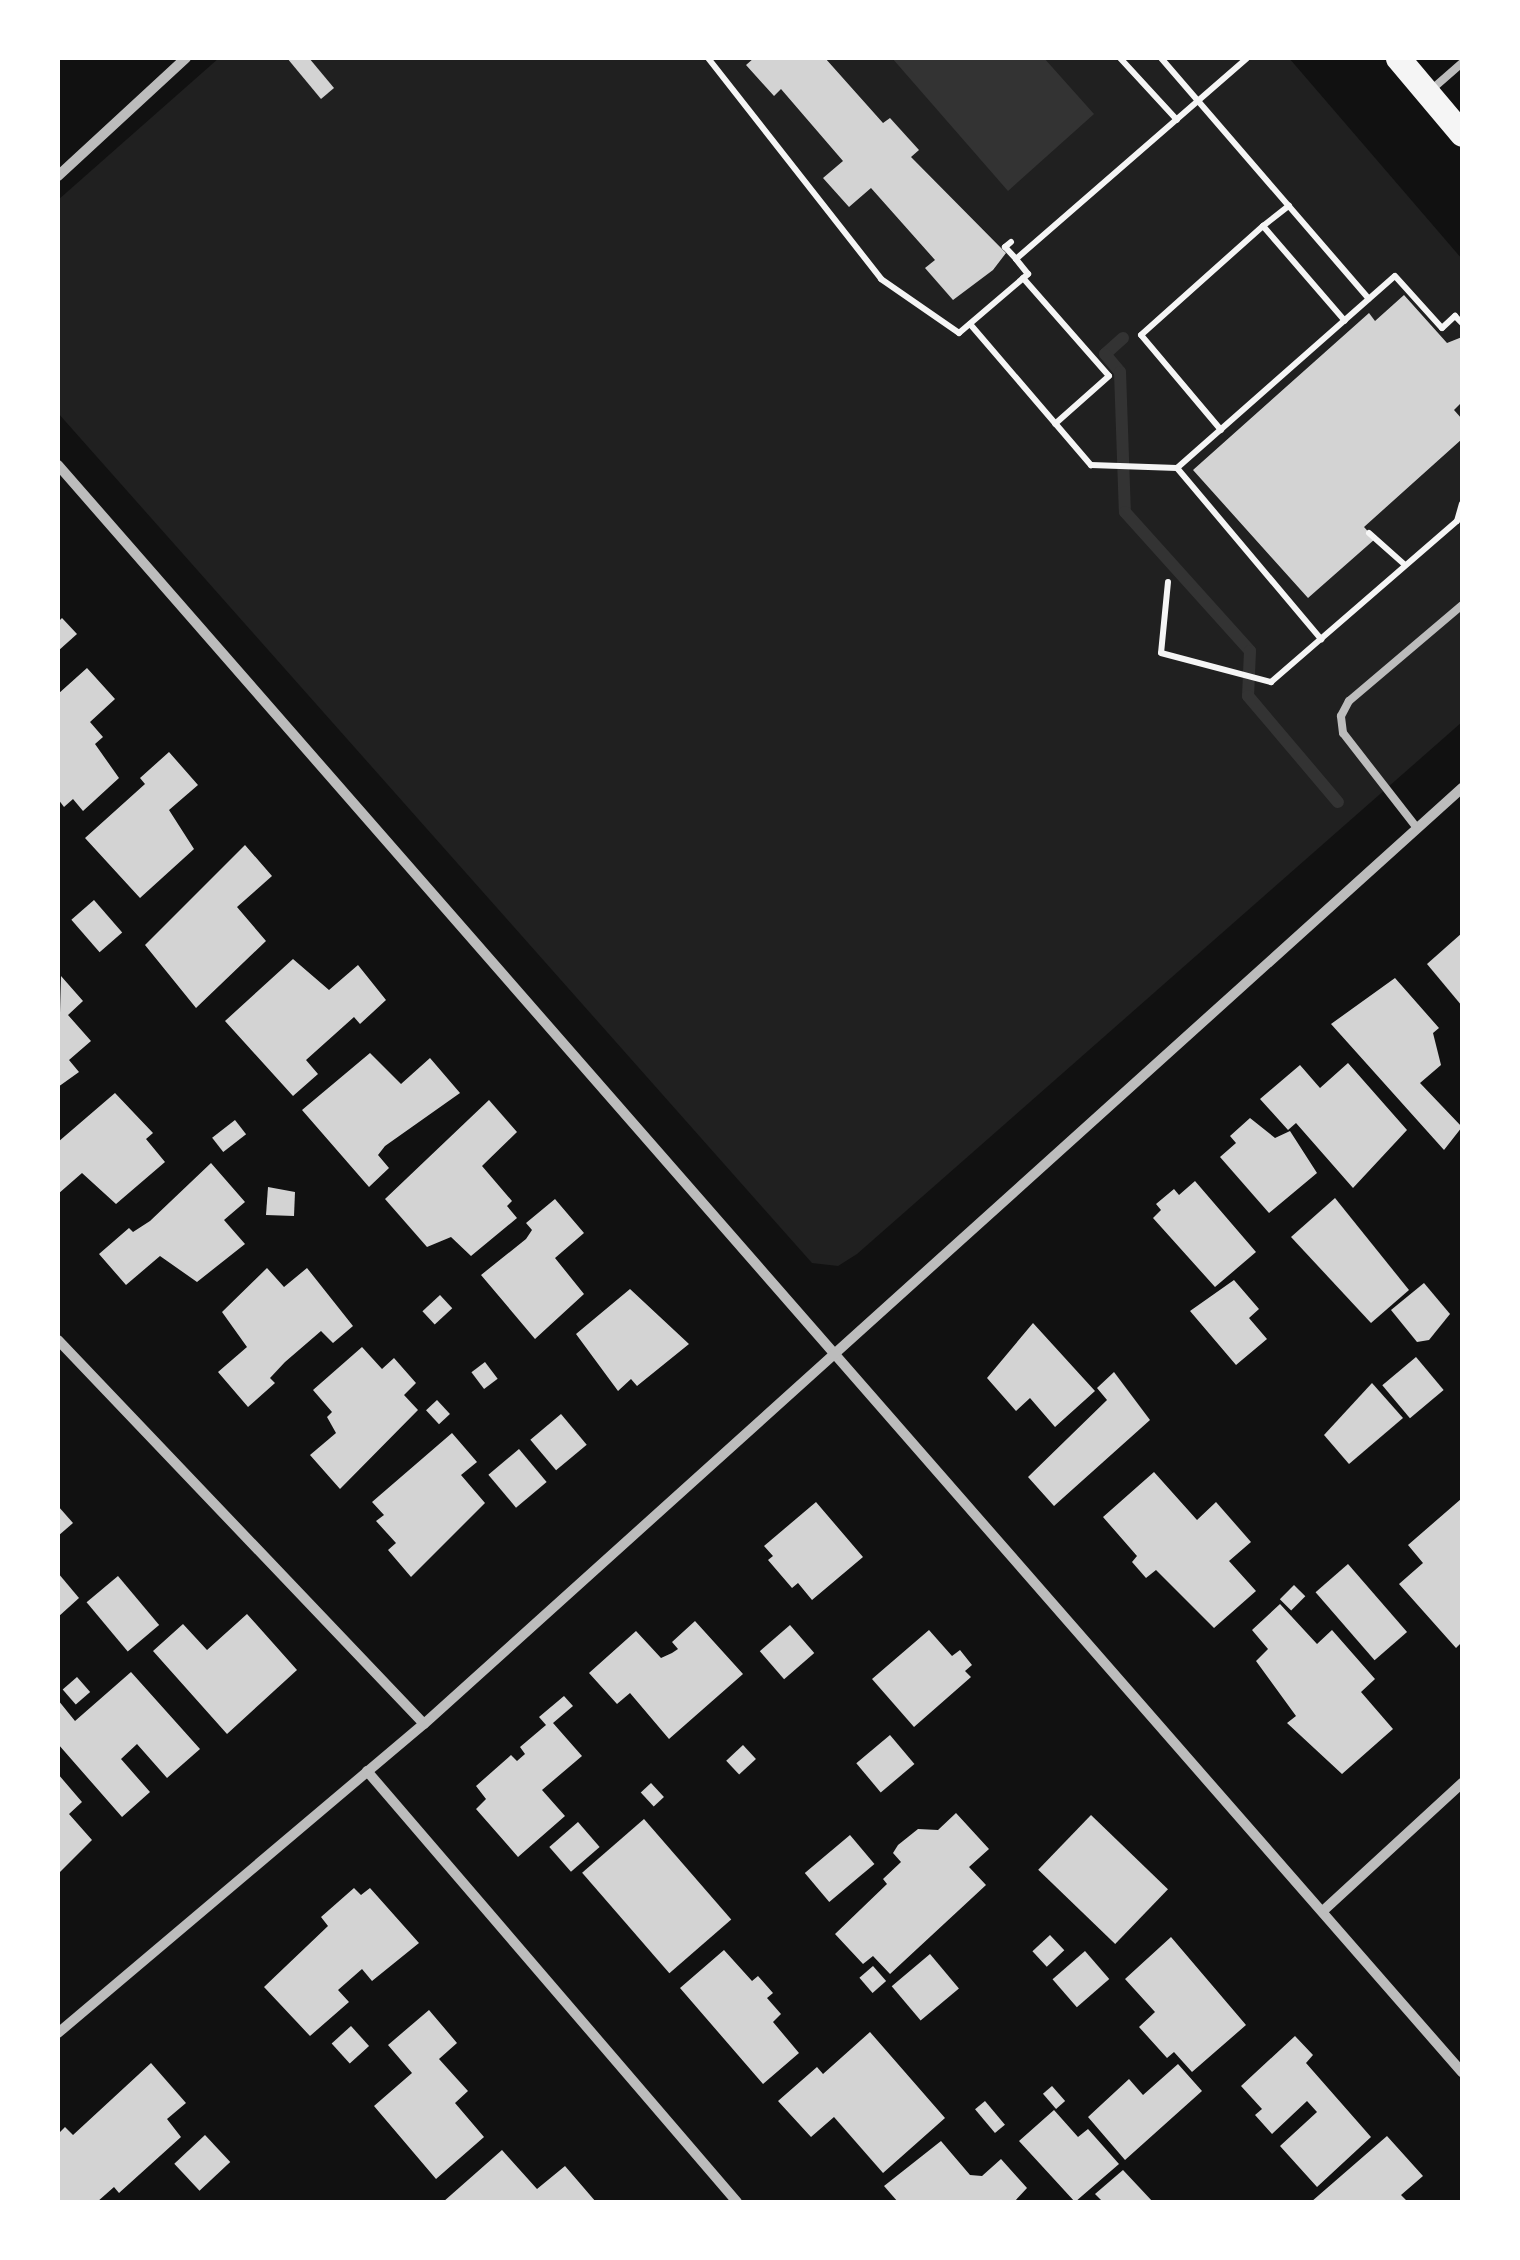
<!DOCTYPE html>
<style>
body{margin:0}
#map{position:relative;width:1520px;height:2260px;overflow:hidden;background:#111;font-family:Inter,sans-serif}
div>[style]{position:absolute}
.green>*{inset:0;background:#202020}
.water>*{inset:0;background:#333}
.stream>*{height:12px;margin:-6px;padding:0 6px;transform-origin:6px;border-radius:6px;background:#333}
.building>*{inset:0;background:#d3d3d3;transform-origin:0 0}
.path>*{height:6px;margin:-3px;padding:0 3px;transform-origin:3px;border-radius:3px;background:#f5f5f5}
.service>*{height:8px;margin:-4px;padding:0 4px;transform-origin:4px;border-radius:4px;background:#bcbcbc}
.minor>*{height:10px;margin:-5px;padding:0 5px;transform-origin:5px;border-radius:5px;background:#bcbcbc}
.primary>*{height:25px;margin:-12.5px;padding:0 12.5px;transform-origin:12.5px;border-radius:12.5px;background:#f5f5f5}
span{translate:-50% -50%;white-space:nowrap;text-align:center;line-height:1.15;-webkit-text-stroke:8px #fff;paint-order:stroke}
.frame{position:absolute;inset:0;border:60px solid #fff;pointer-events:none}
</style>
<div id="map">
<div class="green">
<i style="clip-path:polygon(219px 58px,1289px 58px,1462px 259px,1462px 722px,857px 1254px,838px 1266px,812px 1263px,58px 413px,58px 200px)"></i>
</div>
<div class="water">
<i style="clip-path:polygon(892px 58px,1044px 58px,1094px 114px,1008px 191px)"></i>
</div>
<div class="stream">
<i style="left:1123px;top:338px;width:24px;rotate:138deg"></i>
<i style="left:1105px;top:354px;width:23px;rotate:50deg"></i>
<i style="left:1120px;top:372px;width:140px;rotate:88deg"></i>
<i style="left:1125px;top:512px;width:187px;rotate:48deg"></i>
<i style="left:1250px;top:651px;width:45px;rotate:92.5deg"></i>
<i style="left:1248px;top:696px;width:139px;rotate:49.7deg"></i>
</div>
<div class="building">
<i style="clip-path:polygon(287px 58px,309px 58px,334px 88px,321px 99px)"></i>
<i style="clip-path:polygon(754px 58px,825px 58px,883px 123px,890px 118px,919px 150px,911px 157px,1006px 253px,993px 270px,953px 300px,925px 268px,935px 260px,871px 188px,849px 207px,823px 178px,843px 161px,781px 89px,774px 96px,746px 65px)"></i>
<i style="clip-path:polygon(1404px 295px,1447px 343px,1462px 337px,1462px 402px,1454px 410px,1462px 419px,1462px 439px,1364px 527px,1375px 539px,1308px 598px,1193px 470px,1369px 313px,1375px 321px)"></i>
<i style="clip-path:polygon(62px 618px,77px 634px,58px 651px,58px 622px)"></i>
<i style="clip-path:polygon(87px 668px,115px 699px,90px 722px,103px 737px,95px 744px,119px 778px,83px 811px,73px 799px,64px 807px,58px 799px,58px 694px)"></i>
<i style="clip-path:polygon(169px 752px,198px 785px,169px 810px,194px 849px,140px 898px,85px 838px,145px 784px,140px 778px)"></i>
<i style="clip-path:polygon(245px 845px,272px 876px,237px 907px,266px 941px,196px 1008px,145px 945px)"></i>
<i style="left:94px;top:900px;width:43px;height:30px;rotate:49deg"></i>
<i style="clip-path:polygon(1462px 933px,1462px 1006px,1427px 964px)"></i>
<i style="clip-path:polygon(293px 959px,329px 990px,358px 965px,386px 1000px,360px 1024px,354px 1017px,306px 1060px,318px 1074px,293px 1096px,225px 1021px)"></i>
<i style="clip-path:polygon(61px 976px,83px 1001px,68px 1015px,91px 1041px,69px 1060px,79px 1072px,58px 1087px)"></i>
<i style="clip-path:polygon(1395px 978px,1439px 1028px,1433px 1033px,1441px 1065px,1420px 1083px,1462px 1127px,1444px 1150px,1331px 1024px)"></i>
<i style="clip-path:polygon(370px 1053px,401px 1084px,430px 1058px,460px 1093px,385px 1146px,378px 1155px,389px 1168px,369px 1187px,302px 1110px)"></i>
<i style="clip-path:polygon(1348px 1063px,1407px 1130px,1353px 1188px,1296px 1123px,1288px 1130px,1260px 1099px,1300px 1065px,1320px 1088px)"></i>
<i style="clip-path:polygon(115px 1093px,153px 1133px,146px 1139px,165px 1162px,116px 1204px,82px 1173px,58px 1194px,58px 1142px)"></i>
<i style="clip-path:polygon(489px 1100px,517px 1132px,482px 1166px,512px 1201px,507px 1206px,517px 1218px,471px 1256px,451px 1237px,427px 1247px,385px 1199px)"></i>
<i style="clip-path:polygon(1250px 1118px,1275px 1138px,1290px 1131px,1317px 1173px,1269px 1213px,1220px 1157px,1236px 1143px,1230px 1136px)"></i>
<i style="left:235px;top:1120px;width:18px;height:29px;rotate:52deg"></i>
<i style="clip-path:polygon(211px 1163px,245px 1202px,224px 1220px,245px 1244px,197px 1282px,160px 1256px,126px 1285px,99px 1254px,129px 1228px,133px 1232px,150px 1221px)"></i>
<i style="clip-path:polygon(1195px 1181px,1256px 1252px,1215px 1287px,1153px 1218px,1161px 1210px,1156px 1204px,1174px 1189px,1179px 1195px)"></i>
<i style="clip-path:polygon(268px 1187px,295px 1192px,294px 1216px,266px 1215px)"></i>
<i style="clip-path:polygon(1335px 1198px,1409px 1290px,1371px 1323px,1291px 1237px)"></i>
<i style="clip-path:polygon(555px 1199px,584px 1233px,555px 1258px,584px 1294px,535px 1339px,481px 1275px,526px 1239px,532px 1230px,526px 1223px)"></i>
<i style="clip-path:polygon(267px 1268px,284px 1287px,307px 1268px,353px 1326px,333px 1343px,321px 1331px,285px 1362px,270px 1378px,275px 1383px,248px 1407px,218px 1372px,247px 1347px,222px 1312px)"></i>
<i style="clip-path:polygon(1234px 1280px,1259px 1309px,1249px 1318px,1267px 1339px,1236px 1365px,1190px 1311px)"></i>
<i style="clip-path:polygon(1424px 1283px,1450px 1314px,1429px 1340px,1417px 1342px,1391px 1310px)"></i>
<i style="clip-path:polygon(630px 1289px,689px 1344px,637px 1386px,631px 1379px,618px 1391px,576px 1334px)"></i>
<i style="left:440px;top:1295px;width:18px;height:24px;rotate:47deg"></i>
<i style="clip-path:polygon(1033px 1323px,1095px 1391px,1055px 1427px,1030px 1398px,1016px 1411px,987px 1378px)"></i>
<i style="clip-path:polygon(362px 1347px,382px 1369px,394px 1358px,416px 1383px,404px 1395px,418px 1410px,340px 1489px,310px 1455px,336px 1433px,327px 1417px,332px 1412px,313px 1390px)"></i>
<i style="left:1416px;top:1357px;width:43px;height:44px;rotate:50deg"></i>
<i style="left:485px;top:1362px;width:21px;height:17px;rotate:53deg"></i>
<i style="clip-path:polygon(1114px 1372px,1150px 1420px,1054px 1506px,1028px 1477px,1107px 1400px,1097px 1388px)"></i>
<i style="clip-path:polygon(1372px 1383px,1403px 1418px,1349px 1464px,1324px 1435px)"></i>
<i style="left:437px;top:1400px;width:19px;height:15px;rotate:47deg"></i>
<i style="left:561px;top:1414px;width:40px;height:40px;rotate:50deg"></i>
<i style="clip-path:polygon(452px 1433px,477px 1462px,461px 1475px,485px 1503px,411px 1577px,388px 1550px,396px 1543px,376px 1521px,384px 1515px,372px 1502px)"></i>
<i style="left:519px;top:1449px;width:43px;height:40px;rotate:50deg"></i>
<i style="clip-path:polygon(1154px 1472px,1197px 1520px,1216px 1502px,1251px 1542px,1229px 1561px,1256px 1591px,1214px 1628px,1156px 1570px,1146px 1578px,1132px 1562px,1137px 1556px,1103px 1517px)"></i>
<i style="clip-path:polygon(1461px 1499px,1462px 1642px,1456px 1648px,1399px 1584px,1423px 1563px,1408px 1545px)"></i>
<i style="clip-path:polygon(816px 1502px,863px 1557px,812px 1600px,798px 1583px,792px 1588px,768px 1560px,773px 1556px,764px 1546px)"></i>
<i style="clip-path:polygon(58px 1506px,73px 1523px,58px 1536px)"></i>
<i style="left:1348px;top:1564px;width:90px;height:43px;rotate:49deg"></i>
<i style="clip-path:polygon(58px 1573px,79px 1598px,58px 1617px)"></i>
<i style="left:118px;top:1576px;width:64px;height:41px;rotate:50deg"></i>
<i style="left:1294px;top:1585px;width:16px;height:20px;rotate:45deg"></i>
<i style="clip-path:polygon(1280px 1604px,1317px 1644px,1332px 1630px,1375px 1679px,1361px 1692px,1393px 1729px,1342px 1774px,1287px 1723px,1296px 1716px,1256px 1661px,1268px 1649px,1252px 1630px)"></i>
<i style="clip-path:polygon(247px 1614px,297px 1670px,227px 1734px,153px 1651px,183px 1624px,207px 1650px)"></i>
<i style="clip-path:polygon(695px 1621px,743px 1674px,669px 1739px,630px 1693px,617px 1704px,589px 1673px,636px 1631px,661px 1658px,672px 1653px,678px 1649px,672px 1642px)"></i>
<i style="left:790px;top:1625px;width:37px;height:40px;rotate:49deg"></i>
<i style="clip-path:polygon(929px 1630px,952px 1656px,960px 1650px,972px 1665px,965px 1671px,971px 1677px,914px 1727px,872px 1679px)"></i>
<i style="clip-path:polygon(131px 1672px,200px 1749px,167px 1778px,137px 1744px,121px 1759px,150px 1792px,122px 1817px,58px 1744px,58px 1700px,75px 1721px)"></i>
<i style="left:77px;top:1677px;width:20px;height:19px;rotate:49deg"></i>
<i style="clip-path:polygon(564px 1696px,573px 1706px,553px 1723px,582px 1756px,542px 1790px,565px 1816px,518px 1857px,476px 1809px,486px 1799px,476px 1786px,511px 1755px,517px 1761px,525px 1754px,520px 1747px,546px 1725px,539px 1717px)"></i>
<i style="left:890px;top:1735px;width:38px;height:44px;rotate:50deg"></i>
<i style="left:743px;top:1745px;width:19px;height:23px;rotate:47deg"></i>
<i style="clip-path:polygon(58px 1774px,82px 1802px,69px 1814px,92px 1840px,58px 1874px)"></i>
<i style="left:651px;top:1783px;width:19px;height:14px;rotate:47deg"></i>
<i style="clip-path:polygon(956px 1813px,989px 1849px,969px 1867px,986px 1885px,890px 1974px,873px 1956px,863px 1964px,835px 1934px,887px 1884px,883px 1879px,901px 1862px,893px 1853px,898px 1845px,918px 1829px,938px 1830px)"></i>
<i style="left:1091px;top:1815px;width:107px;height:76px;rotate:44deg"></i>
<i style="left:644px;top:1819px;width:133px;height:82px;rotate:49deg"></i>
<i style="left:578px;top:1822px;width:33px;height:38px;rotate:49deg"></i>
<i style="left:850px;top:1835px;width:38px;height:59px;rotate:50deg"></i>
<i style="clip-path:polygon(354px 1888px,361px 1895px,370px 1888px,419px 1943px,372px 1981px,362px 1969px,338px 1990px,349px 2002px,310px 2036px,264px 1987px,328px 1926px,321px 1917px)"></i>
<i style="left:1050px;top:1935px;width:21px;height:24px;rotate:47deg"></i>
<i style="clip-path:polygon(1171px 1937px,1246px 2025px,1192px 2072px,1174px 2052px,1167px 2058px,1139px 2027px,1155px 2012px,1125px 1979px)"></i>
<i style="clip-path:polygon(724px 1950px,752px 1981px,758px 1976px,773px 1993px,767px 1998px,781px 2014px,773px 2022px,799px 2053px,763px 2084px,680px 1988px)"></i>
<i style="left:1085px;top:1951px;width:37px;height:43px;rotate:49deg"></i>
<i style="left:930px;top:1954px;width:45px;height:50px;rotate:50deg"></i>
<i style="left:873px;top:1966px;width:20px;height:18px;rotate:49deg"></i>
<i style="clip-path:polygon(429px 2010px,457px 2043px,439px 2059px,468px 2091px,455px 2103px,484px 2137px,436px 2179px,374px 2106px,412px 2073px,388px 2045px)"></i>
<i style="left:351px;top:2026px;width:27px;height:26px;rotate:48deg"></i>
<i style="clip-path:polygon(870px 2032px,945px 2118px,883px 2173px,834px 2117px,811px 2137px,778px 2101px,817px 2067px,823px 2074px)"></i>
<i style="clip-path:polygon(1295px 2036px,1313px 2055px,1306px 2063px,1371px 2137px,1317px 2187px,1280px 2146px,1317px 2112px,1307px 2101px,1272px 2134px,1255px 2115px,1262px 2109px,1241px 2086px)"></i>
<i style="clip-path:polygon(151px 2063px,186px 2103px,167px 2119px,181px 2137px,119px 2193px,114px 2187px,97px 2202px,58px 2202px,58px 2134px,65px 2127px,73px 2135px)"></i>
<i style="clip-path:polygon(1178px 2064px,1202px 2091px,1125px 2160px,1088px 2117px,1129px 2079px,1143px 2095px)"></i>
<i style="left:1052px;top:2086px;width:20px;height:12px;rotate:49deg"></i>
<i style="left:985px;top:2101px;width:31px;height:13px;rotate:50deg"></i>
<i style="clip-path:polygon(1054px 2110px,1078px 2137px,1088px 2129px,1119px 2164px,1075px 2202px,1019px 2141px)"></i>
<i style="left:205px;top:2135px;width:37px;height:42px;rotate:47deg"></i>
<i style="clip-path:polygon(1387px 2136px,1423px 2176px,1401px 2195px,1408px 2202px,1311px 2202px)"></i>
<i style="clip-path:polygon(941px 2141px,970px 2175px,982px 2176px,1001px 2159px,1027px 2188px,1014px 2202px,898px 2202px,884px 2186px)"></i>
<i style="clip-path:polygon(502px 2150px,537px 2189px,565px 2166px,596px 2202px,443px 2202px)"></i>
<i style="clip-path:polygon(1123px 2170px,1153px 2202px,1103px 2202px,1095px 2194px)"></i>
</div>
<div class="path">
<i style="left:708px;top:58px;width:281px;rotate:51.9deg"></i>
<i style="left:881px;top:279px;width:95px;rotate:34.7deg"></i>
<i style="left:959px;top:333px;width:91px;rotate:-40.5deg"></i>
<i style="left:1028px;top:274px;width:19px;rotate:-129deg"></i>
<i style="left:1016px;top:259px;width:306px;rotate:-41deg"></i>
<i style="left:1120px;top:58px;width:84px;rotate:47.4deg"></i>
<i style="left:1161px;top:58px;width:318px;rotate:49.2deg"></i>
<i style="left:1263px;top:226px;width:33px;rotate:-38deg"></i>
<i style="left:1011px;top:242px;width:8px;rotate:140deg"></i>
<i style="left:1005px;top:247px;width:16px;rotate:47deg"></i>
<i style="left:1023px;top:278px;width:130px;rotate:48.7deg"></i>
<i style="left:1109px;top:376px;width:72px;rotate:138.4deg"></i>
<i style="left:970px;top:324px;width:186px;rotate:49.4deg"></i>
<i style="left:1091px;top:465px;width:86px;rotate:2deg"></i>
<i style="left:1177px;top:468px;width:290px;rotate:-41.4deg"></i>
<i style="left:1395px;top:276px;width:70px;rotate:47.9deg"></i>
<i style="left:1442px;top:328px;width:18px;rotate:-43deg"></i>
<i style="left:1455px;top:316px;width:10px;rotate:45deg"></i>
<i style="left:1221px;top:430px;width:124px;rotate:-130.1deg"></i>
<i style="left:1141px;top:335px;width:164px;rotate:-41.8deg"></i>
<i style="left:1263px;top:226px;width:125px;rotate:49.2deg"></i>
<i style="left:1177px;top:468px;width:224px;rotate:49.9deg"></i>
<i style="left:1369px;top:533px;width:48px;rotate:41.6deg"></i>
<i style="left:1168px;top:582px;width:71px;rotate:95.6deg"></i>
<i style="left:1161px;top:653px;width:114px;rotate:14.8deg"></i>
<i style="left:1271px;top:682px;width:246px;rotate:-40.9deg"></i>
<i style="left:1457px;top:521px;width:18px;rotate:-74deg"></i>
</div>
<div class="service">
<i style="left:1431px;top:90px;width:41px;rotate:-41.1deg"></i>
<i style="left:1417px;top:828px;width:120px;rotate:-127.9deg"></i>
<i style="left:1343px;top:733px;width:17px;rotate:-97deg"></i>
<i style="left:1341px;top:716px;width:17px;rotate:-62deg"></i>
<i style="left:1349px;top:701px;width:148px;rotate:-40.3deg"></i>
</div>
<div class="minor">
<i style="left:58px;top:176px;width:174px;rotate:-42.7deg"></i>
<i style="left:58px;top:465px;width:2134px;rotate:48.86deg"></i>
<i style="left:58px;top:1340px;width:530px;rotate:46.37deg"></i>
<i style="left:367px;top:1771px;width:568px;rotate:49.35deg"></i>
<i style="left:1324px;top:1910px;width:188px;rotate:-42.6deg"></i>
<i style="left:58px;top:2033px;width:479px;rotate:-40.2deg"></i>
<i style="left:424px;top:1724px;width:1398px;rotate:-42.04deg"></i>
</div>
<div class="primary">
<i style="left:1398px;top:58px;width:99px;rotate:49.9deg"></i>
</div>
<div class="frame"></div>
</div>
